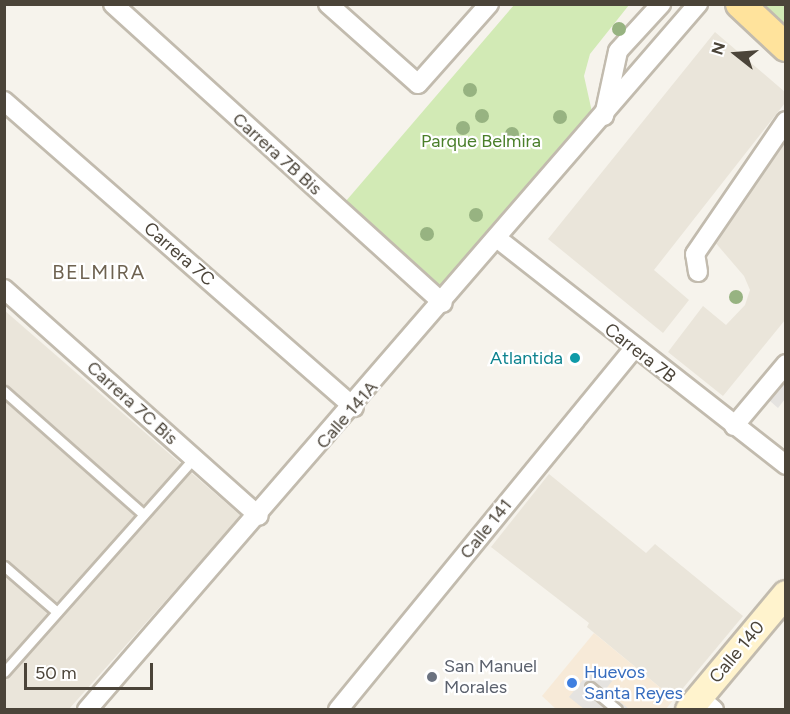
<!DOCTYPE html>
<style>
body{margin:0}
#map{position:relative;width:790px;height:714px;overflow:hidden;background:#f6f3ec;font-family:Figtree,sans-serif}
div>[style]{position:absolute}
.residential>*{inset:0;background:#eae5da}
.commercial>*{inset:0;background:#f7ead8}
.green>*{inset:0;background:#d2eab5}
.parking>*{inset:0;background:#e5e3e0}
.roads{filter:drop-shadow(2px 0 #c2bbae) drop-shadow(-2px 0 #c2bbae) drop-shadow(0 2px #c2bbae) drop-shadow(0 -2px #c2bbae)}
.lane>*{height:9px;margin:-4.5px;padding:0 4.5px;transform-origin:4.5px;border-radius:4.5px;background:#fff}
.street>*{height:18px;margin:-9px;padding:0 9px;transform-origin:9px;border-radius:9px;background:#fff}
.secondary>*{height:26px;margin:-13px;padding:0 13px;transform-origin:13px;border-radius:13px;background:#fff3cd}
.primary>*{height:28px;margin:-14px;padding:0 14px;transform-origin:14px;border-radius:14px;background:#ffe39c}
.trees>*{width:14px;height:14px;margin:-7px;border-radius:50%;background:#97b381}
.dots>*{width:16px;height:16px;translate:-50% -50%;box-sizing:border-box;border:3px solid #fff;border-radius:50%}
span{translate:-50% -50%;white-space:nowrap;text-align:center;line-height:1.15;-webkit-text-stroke:4.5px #fff;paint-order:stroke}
.park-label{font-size:18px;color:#4a7f2a}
.street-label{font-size:18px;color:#4b4439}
.culture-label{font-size:18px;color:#0d838f}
.right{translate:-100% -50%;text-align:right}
.worship-label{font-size:18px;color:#5b616d}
.left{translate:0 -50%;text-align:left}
.shop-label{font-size:18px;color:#366cbe}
.neighbourhood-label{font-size:20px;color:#6e6250;letter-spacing:1.5px}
.frame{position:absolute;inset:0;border:6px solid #4b4439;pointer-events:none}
.north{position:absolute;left:706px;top:24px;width:60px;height:60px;-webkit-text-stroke:4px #fff;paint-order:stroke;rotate:287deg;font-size:16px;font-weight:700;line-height:24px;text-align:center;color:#4b4439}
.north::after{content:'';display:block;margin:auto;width:21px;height:27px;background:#4b4439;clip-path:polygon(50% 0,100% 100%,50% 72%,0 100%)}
.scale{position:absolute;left:24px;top:663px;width:129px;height:27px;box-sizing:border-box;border:3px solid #4b4439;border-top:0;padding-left:8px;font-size:18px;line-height:21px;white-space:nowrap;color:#4b4439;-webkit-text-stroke:4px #fff;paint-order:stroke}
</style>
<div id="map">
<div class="residential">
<i style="clip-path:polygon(715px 32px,785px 92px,785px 103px,654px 270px,689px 300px,663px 333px,548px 239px)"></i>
<i style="clip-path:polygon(785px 143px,785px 320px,723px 396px,668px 352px,703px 306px,726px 325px,745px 305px,750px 290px,744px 276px,714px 241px)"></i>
<i style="clip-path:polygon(4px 310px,241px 516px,69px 709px,5px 709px)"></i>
<i style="clip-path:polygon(549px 474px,646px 553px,655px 544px,743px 616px,674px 699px,587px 627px,589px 623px,491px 547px)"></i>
</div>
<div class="commercial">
<i style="clip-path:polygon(594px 633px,674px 699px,666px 709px,557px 710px,542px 696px)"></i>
</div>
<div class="green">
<i style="clip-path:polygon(514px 5px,629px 5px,590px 54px,584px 76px,592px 112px,441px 290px,346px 201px)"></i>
<i style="clip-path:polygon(759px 5px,785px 5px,785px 28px)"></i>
</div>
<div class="parking">
<i style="clip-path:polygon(785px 364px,785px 399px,778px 408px,761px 393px)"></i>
<i style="clip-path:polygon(595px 665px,613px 680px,605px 690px,629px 709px,584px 709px,569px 697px)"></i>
</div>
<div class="roads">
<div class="lane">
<i style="left:4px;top:391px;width:186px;rotate:41.5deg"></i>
<i style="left:4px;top:566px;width:70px;rotate:41deg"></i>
<i style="left:4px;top:672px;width:286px;rotate:-48.4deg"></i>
<i style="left:590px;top:687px;width:35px;rotate:40deg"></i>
</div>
<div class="street">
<i style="left:113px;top:4px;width:445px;rotate:42.2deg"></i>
<i style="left:328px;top:4px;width:120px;rotate:41.6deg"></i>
<i style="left:418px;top:84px;width:107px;rotate:-48.4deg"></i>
<i style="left:4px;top:101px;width:465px;rotate:41.2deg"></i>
<i style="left:604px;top:116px;width:66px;rotate:-77.8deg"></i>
<i style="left:618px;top:51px;width:64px;rotate:-47.5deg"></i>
<i style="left:498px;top:239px;width:366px;rotate:38.1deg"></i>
<i style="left:698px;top:272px;width:18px;rotate:-99deg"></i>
<i style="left:695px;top:254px;width:161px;rotate:-55.6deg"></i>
<i style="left:4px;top:289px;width:341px;rotate:41.7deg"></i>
<i style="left:734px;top:426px;width:81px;rotate:-50deg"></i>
<i style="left:699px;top:697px;width:20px;rotate:41deg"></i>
<i style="left:87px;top:710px;width:934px;rotate:-49.13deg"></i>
<i style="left:338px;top:710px;width:467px;rotate:-50.7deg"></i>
</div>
<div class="secondary">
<i style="left:689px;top:710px;width:151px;rotate:-50.1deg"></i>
</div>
<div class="primary">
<i style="left:740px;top:4px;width:63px;rotate:43.1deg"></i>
</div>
</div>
<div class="trees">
<i style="left:619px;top:29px"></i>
<i style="left:470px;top:90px"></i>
<i style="left:482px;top:116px"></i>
<i style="left:560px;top:117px"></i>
<i style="left:463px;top:128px"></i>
<i style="left:512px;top:134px"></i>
<i style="left:476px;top:215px"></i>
<i style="left:427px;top:234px"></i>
<i style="left:736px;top:297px"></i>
</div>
<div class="dots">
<i style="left:575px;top:358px;background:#0f9aa8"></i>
<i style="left:432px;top:677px;background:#6b7280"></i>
<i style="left:572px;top:683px;background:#3f7fe0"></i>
</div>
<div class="park-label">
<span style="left:481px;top:141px">Parque Belmira</span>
</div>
<div class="street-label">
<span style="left:277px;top:154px;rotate:42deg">Carrera 7B Bis</span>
<span style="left:179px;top:254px;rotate:41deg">Carrera 7C</span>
<span style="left:640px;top:353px;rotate:38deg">Carrera 7B</span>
<span style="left:132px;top:403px;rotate:42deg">Carrera 7C Bis</span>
<span style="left:347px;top:415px;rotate:-49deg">Calle 141A</span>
<span style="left:486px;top:529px;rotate:-51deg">Calle 141</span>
<span style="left:737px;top:652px;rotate:-50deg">Calle 140</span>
</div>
<div class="culture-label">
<span class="right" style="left:563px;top:358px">Atlantida</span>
</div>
<div class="worship-label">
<span class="left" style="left:444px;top:677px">San Manuel<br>Morales</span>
</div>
<div class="shop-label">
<span class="left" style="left:584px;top:683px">Huevos<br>Santa Reyes</span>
</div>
<div class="neighbourhood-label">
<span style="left:99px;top:272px">BELMIRA</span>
</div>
<div class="frame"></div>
<div class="north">N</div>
<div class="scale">50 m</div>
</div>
